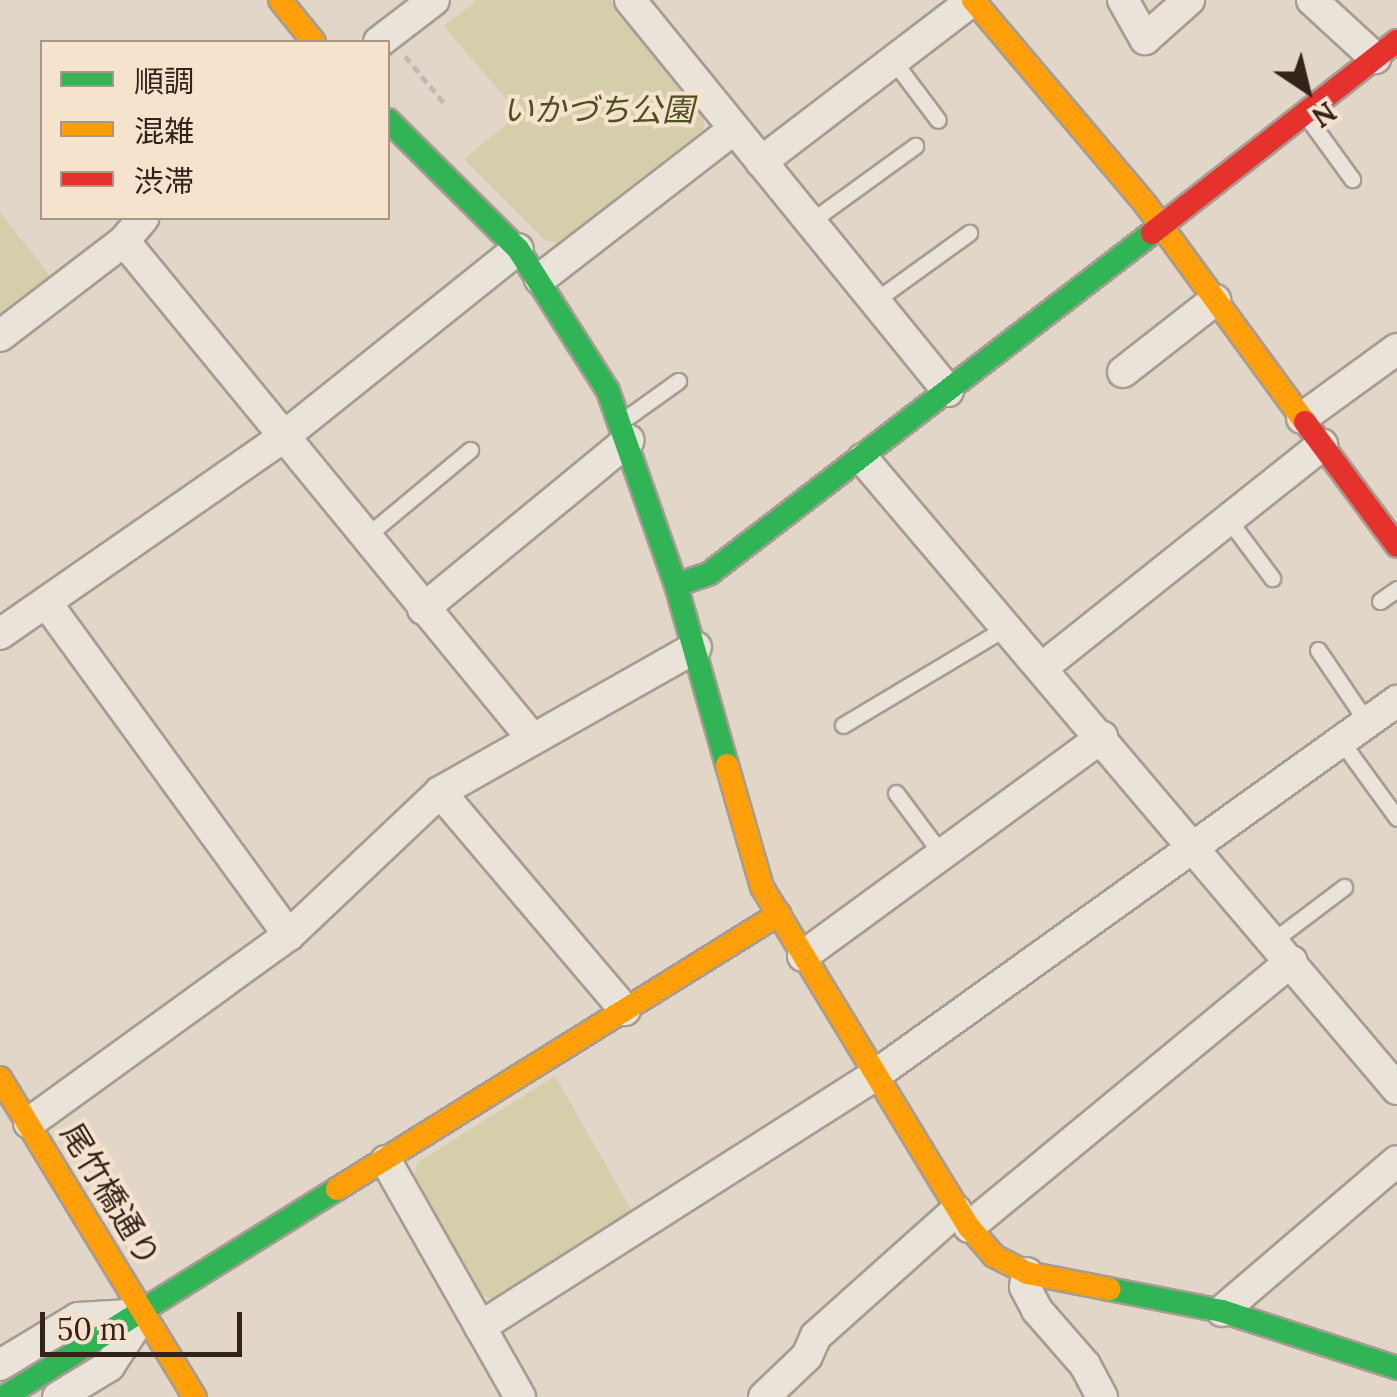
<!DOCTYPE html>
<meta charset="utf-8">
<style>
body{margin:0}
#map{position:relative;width:1397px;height:1397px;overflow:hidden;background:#e2d6c8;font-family:Lora,"Noto Sans JP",serif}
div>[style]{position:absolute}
.green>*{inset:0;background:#d5ceaa}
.path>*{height:5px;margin-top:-2.5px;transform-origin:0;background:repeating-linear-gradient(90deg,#c2bab2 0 8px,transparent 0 13px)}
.roads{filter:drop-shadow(2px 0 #a79c92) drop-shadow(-2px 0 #a79c92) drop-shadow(0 2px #a79c92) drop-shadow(0 -2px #a79c92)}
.lane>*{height:15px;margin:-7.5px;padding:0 7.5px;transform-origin:7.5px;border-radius:7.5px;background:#eae3da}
.street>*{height:30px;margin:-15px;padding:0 15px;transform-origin:15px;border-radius:15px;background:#eae3da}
.fast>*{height:22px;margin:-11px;padding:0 11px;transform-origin:11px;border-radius:11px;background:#30b455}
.slow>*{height:22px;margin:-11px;padding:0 11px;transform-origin:11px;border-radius:11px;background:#ff9f0a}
.jam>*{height:22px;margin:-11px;padding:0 11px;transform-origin:11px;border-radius:11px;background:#e5322d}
span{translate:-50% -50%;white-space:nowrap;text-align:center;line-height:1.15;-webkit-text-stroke:8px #f5e3cd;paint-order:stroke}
.park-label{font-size:32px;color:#4d5122;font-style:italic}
.street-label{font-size:32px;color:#34231b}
.legend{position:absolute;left:40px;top:40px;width:350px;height:180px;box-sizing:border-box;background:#f5e3cd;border:2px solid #a89686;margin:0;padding:12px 18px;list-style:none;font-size:30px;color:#34231b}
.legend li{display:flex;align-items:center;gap:20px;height:50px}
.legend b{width:50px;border:2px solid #a89686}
.north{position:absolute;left:1257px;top:40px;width:100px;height:100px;-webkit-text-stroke:8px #f5e3cd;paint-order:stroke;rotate:145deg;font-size:28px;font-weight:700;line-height:40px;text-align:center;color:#34231b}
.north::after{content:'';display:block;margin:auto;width:35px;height:45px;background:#34231b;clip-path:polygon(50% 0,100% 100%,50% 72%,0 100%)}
.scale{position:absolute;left:40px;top:1312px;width:202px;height:45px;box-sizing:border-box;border:5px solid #34231b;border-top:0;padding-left:12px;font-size:30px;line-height:35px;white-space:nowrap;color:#34231b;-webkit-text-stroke:8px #f5e3cd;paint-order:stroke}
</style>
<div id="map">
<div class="green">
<i style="clip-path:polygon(477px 0,611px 0,704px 115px,704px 129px,558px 243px,545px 240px,464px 159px,519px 114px,444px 26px)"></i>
<i style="clip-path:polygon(0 212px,50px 276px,0 314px)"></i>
<i style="clip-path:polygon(555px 1076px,632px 1211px,492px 1299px,480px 1295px,414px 1180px,417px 1163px)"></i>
</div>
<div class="path">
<i style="left:405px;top:56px;width:62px;rotate:50.2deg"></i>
</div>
<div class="roads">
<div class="lane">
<i style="left:895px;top:63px;width:71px;rotate:53deg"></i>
<i style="left:1307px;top:117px;width:77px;rotate:54deg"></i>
<i style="left:810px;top:222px;width:130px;rotate:-35.9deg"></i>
<i style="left:876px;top:300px;width:115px;rotate:-35.8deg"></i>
<i style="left:622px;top:421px;width:69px;rotate:-35.5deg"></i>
<i style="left:1228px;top:519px;width:74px;rotate:53.3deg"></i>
<i style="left:364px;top:538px;width:138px;rotate:-39.7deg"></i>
<i style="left:1380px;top:601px;width:21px;rotate:-35deg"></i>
<i style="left:1318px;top:650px;width:87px;rotate:55.8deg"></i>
<i style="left:843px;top:725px;width:191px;rotate:-30.9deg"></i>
<i style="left:1341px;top:741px;width:95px;rotate:54deg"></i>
<i style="left:896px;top:793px;width:79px;rotate:53.3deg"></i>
<i style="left:1274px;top:940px;width:88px;rotate:-37.1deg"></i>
</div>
<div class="street">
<i style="left:630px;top:0;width:504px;rotate:50.88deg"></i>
<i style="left:1123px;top:0;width:45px;rotate:60.6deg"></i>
<i style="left:1145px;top:39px;width:59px;rotate:-41.6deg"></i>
<i style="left:1312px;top:0;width:86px;rotate:42.6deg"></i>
<i style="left:379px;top:42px;width:69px;rotate:-37.4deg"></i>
<i style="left:761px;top:162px;width:267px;rotate:-37.4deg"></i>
<i style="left:124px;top:241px;width:642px;rotate:50.63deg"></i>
<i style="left:540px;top:279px;width:245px;rotate:-37.7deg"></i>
<i style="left:0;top:336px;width:156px;rotate:-37.5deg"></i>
<i style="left:124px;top:241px;width:30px;rotate:-50deg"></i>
<i style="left:1123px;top:372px;width:117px;rotate:-38deg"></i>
<i style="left:1302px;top:418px;width:117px;rotate:-36deg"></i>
<i style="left:863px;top:459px;width:826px;rotate:49.71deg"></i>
<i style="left:48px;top:605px;width:409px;rotate:53.9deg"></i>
<i style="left:423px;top:609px;width:266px;rotate:-39.4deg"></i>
<i style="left:0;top:634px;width:343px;rotate:-34.8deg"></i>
<i style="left:282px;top:438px;width:302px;rotate:-38.7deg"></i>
<i style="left:1043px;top:667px;width:357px;rotate:-38.5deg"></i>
<i style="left:440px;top:792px;width:286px;rotate:49.7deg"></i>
<i style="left:803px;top:956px;width:371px;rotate:-36.2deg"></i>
<i style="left:29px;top:1123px;width:321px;rotate:-35.9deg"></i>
<i style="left:289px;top:935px;width:208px;rotate:-43.4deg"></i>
<i style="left:440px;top:792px;width:294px;rotate:-29.5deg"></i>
<i style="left:386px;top:1161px;width:271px;rotate:60.4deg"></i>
<i style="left:969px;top:1227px;width:418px;rotate:-39.5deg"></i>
<i style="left:1027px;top:1273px;width:14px;rotate:98deg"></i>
<i style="left:1025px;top:1287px;width:26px;rotate:62deg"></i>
<i style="left:1037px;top:1310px;width:73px;rotate:48.9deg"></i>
<i style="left:1085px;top:1365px;width:36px;rotate:62deg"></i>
<i style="left:1222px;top:1311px;width:230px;rotate:-40.6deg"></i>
<i style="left:480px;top:1327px;width:467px;rotate:-32.5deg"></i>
<i style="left:874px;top:1076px;width:644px;rotate:-35.64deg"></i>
<i style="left:0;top:1365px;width:91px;rotate:-31.1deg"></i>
<i style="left:78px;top:1318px;width:51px;rotate:-3.4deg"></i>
<i style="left:58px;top:1397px;width:60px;rotate:-31.3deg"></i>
<i style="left:109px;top:1366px;width:60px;rotate:-56.6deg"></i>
<i style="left:764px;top:1397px;width:59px;rotate:-43.6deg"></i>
<i style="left:807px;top:1356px;width:22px;rotate:-66deg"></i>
<i style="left:816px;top:1336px;width:188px;rotate:-41.8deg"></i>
</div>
<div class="fast">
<i style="left:388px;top:120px;width:183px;rotate:44.8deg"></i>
<i style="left:518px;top:249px;width:168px;rotate:57.6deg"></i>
<i style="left:608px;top:391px;width:206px;rotate:70.7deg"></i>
<i style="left:676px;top:585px;width:187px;rotate:74.2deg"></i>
<i style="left:676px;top:585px;width:36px;rotate:-19deg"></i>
<i style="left:710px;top:573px;width:558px;rotate:-37.57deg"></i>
<i style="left:1109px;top:1289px;width:115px;rotate:11deg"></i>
<i style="left:1222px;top:1311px;width:184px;rotate:18deg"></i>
<i style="left:4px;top:1397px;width:393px;rotate:-32deg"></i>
</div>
<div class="slow">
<i style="left:280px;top:0;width:54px;rotate:51deg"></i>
<i style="left:973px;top:0;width:268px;rotate:49.8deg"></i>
<i style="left:1146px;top:205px;width:269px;rotate:53.8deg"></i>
<i style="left:727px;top:765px;width:127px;rotate:74deg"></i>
<i style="left:762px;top:887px;width:398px;rotate:58.7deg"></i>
<i style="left:969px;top:1227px;width:38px;rotate:49deg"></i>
<i style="left:994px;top:1256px;width:37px;rotate:27deg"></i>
<i style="left:1027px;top:1273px;width:84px;rotate:11deg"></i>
<i style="left:0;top:1078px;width:374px;rotate:58.6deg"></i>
<i style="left:337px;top:1189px;width:521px;rotate:-31.89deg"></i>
</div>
<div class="jam">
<i style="left:1152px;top:233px;width:311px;rotate:-38.1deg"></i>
<i style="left:1305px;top:422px;width:154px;rotate:53.4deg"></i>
</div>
</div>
<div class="park-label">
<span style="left:598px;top:110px">いかづち公園</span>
</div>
<div class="street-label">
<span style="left:110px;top:1195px;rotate:59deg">尾竹橋通り</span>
</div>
<ul class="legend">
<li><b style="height:12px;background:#30b455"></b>順調</li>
<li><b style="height:12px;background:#ff9f0a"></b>混雑</li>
<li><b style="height:12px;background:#e5322d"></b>渋滞</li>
</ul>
<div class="north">N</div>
<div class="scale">50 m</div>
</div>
